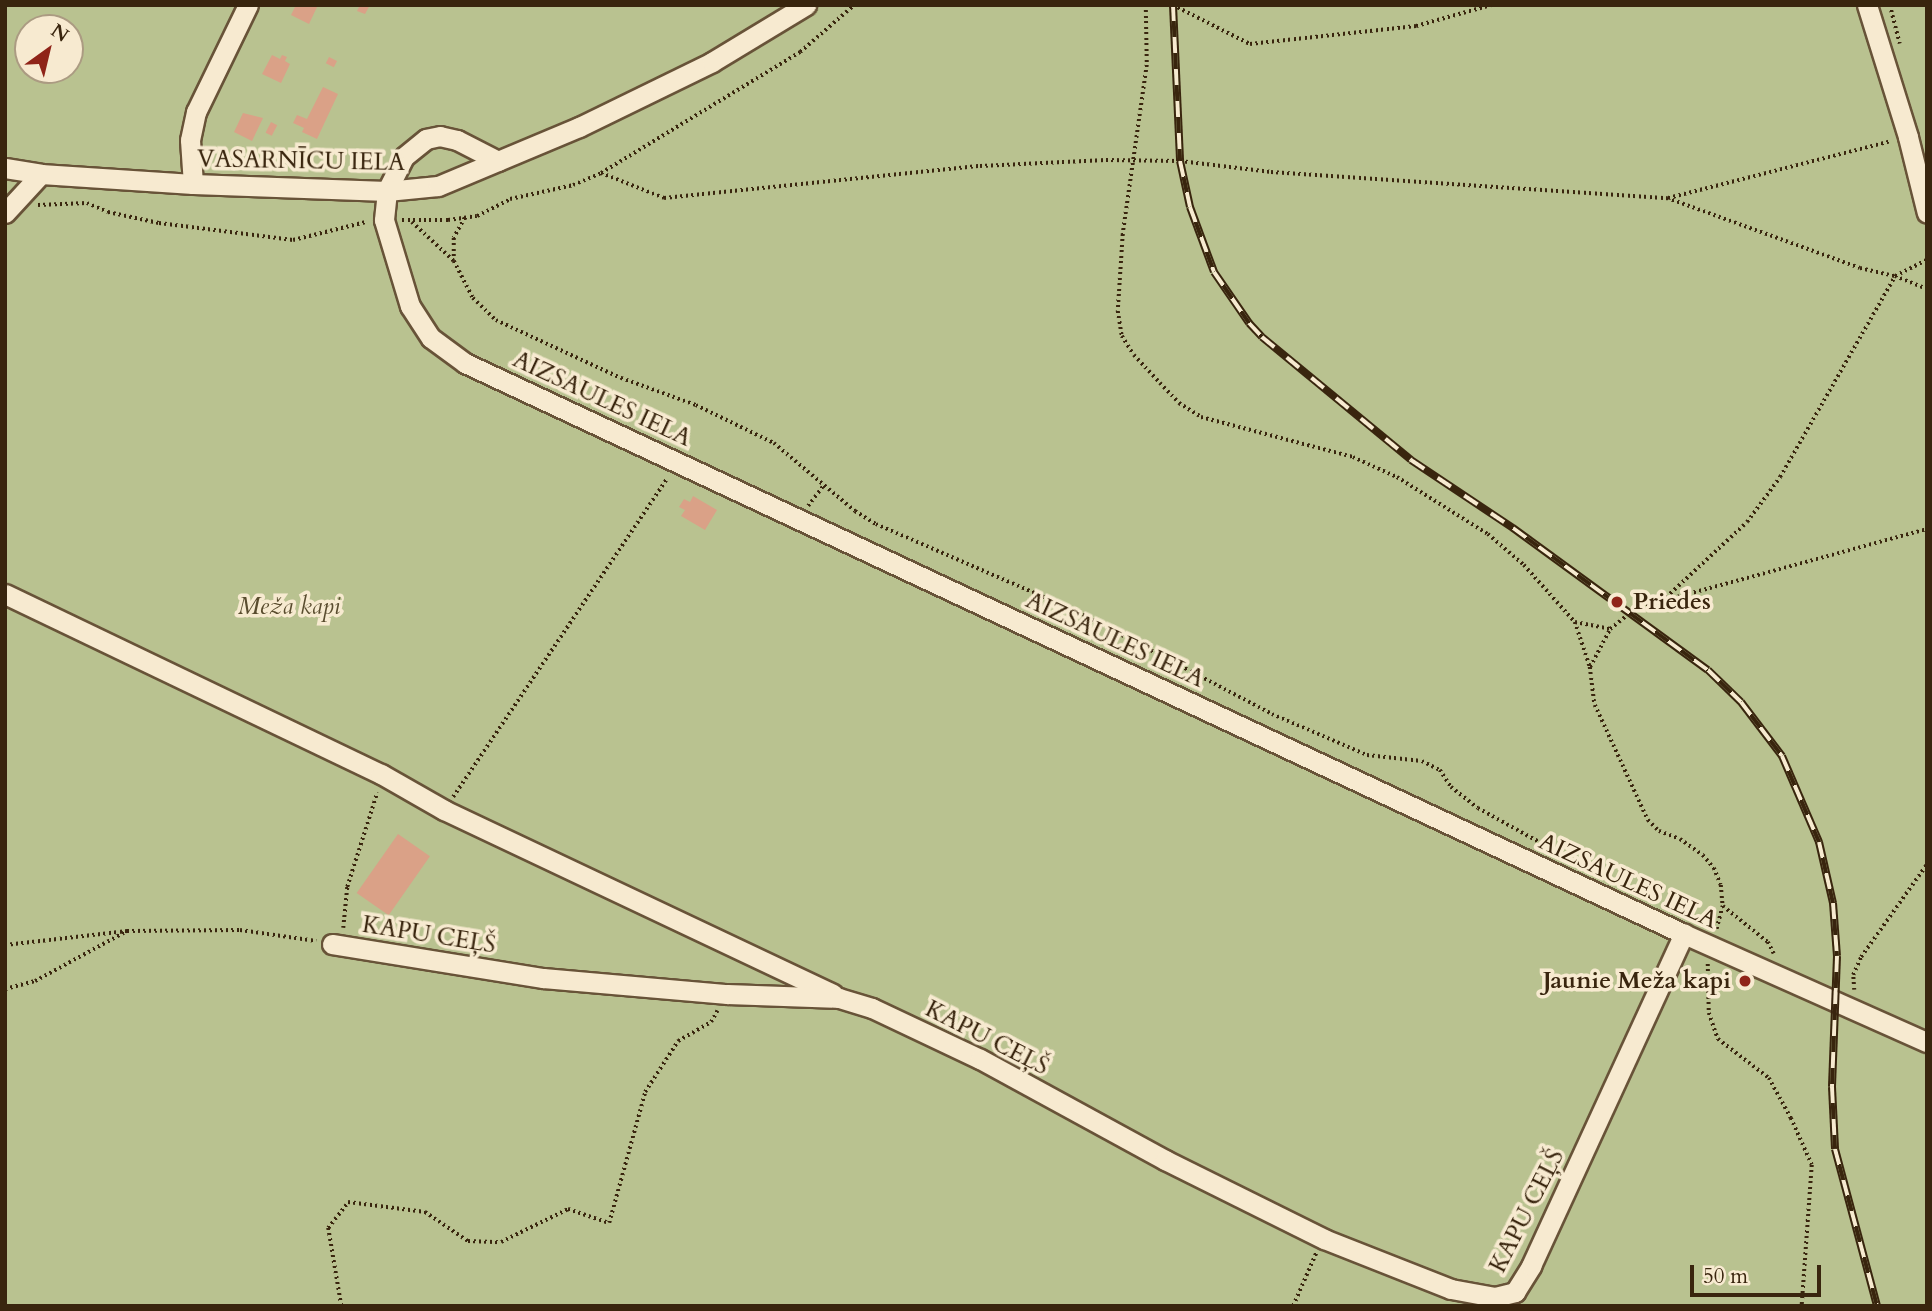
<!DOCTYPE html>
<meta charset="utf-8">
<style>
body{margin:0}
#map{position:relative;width:1932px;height:1311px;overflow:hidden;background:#f3deb7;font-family:Cardo,serif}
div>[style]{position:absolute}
.green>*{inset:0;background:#b9c290}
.building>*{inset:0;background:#daa187;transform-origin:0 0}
.path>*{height:3.5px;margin-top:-1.75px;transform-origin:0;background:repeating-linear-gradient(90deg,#39250e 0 2px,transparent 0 5.5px)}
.roads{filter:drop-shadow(2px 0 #685338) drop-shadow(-2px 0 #685338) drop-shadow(0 2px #685338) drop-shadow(0 -2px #685338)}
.minor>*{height:19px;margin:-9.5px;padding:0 9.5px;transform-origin:9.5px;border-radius:9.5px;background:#f7ead0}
.rail>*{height:8px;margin-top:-4px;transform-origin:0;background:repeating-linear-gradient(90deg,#f7ead0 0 16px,#39250e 0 32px);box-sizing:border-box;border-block:2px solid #39250e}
.dots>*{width:19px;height:19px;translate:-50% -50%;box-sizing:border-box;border:4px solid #f7ead0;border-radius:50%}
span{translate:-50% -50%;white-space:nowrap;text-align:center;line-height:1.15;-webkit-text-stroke:7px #f7ead0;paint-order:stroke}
.street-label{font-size:24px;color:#39250e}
.poi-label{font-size:24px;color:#39250e;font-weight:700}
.left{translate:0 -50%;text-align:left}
.right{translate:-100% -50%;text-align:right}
.park-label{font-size:24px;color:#594c2e;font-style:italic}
.frame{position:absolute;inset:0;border:7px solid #39250e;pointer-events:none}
.north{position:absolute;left:14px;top:14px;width:70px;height:70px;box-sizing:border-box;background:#f7ead0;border:2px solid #ab9b82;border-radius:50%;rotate:34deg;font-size:19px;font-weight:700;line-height:28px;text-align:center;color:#39250e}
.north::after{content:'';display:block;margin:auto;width:24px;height:32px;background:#8f2418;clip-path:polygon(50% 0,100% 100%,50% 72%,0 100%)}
.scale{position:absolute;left:1690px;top:1265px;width:131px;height:32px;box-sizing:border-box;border:4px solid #39250e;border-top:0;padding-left:9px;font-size:21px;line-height:24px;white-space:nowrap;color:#39250e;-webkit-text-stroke:5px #f7ead0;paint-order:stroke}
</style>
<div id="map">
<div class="green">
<i style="clip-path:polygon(evenodd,5px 5px,1927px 5px,1927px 1306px,5px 1306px,5px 5px,28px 28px,70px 28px,70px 70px,28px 70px,28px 28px)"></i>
</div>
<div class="building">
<i style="clip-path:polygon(296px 5px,318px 5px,309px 24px,291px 15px)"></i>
<i style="clip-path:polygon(360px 5px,370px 5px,365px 14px,357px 11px)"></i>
<i style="clip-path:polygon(272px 55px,280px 59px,282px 55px,287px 57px,285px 61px,290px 64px,281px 83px,262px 74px)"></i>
<i style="left:329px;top:57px;width:9px;height:7px;rotate:27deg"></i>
<i style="clip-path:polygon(323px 87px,338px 94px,317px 139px,302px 132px,304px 128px,293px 123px,297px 115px,307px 119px)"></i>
<i style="clip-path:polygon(243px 113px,263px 118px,252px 141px,234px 132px)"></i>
<i style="left:271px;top:122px;width:7px;height:12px;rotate:27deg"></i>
<i style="clip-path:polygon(693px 496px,717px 510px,705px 530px,681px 516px,685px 510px,679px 507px,684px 499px,690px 502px)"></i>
<i style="left:398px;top:834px;width:39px;height:72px;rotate:35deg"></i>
</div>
<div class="path">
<i style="left:1146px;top:5px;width:60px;rotate:89deg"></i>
<i style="left:1147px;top:65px;width:171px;rotate:98.1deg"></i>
<i style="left:1123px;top:234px;width:77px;rotate:93.7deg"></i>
<i style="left:1118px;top:311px;width:25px;rotate:81deg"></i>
<i style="left:1122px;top:336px;width:22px;rotate:58deg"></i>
<i style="left:1134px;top:355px;width:38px;rotate:47deg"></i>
<i style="left:1160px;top:383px;width:28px;rotate:46deg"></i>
<i style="left:1179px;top:403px;width:26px;rotate:32deg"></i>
<i style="left:1201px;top:417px;width:157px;rotate:14.7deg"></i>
<i style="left:1353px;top:457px;width:48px;rotate:24.4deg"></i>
<i style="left:1397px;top:477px;width:107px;rotate:32.1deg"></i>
<i style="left:1488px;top:534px;width:48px;rotate:40.7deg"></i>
<i style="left:1524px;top:565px;width:76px;rotate:48.2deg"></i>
<i style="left:1575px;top:622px;width:47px;rotate:71.6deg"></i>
<i style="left:1590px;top:667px;width:38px;rotate:83deg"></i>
<i style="left:1595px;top:705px;width:127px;rotate:65.3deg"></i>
<i style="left:1648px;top:820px;width:16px;rotate:45deg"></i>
<i style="left:1659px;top:831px;width:22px;rotate:21deg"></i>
<i style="left:1680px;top:839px;width:28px;rotate:35deg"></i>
<i style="left:1703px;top:855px;width:17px;rotate:50deg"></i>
<i style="left:1714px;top:868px;width:18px;rotate:68deg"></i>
<i style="left:1721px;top:885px;width:21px;rotate:85deg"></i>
<i style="left:1723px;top:906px;width:24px;rotate:105deg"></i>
<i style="left:1173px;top:5px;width:86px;rotate:26.9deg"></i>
<i style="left:1250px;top:44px;width:167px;rotate:-6.2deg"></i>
<i style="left:1416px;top:26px;width:78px;rotate:-15.6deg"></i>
<i style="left:1890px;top:5px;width:40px;rotate:75.6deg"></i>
<i style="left:601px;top:173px;width:68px;rotate:21.6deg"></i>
<i style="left:664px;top:198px;width:318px;rotate:-5.8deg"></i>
<i style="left:980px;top:166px;width:126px;rotate:-2.7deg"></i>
<i style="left:1106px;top:160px;width:74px;rotate:0.8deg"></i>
<i style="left:1180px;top:161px;width:92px;rotate:6.9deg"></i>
<i style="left:1271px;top:172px;width:397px;rotate:3.8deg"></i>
<i style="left:1667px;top:198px;width:205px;rotate:19.9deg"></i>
<i style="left:1860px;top:268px;width:36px;rotate:13deg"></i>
<i style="left:1895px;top:276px;width:35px;rotate:22deg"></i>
<i style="left:1668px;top:198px;width:230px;rotate:-14.3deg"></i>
<i style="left:38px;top:205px;width:49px;rotate:-2.3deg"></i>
<i style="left:87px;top:203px;width:23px;rotate:23deg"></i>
<i style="left:108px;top:212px;width:52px;rotate:12.2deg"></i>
<i style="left:159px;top:223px;width:135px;rotate:7.2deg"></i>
<i style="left:293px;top:240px;width:75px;rotate:-13.9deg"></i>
<i style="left:465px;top:218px;width:23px;rotate:119deg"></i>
<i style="left:454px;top:238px;width:23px;rotate:90deg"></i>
<i style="left:454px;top:261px;width:42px;rotate:62.8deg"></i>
<i style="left:473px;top:298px;width:32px;rotate:44deg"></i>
<i style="left:496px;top:320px;width:138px;rotate:24.9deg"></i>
<i style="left:621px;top:378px;width:80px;rotate:19.8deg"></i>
<i style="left:696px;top:405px;width:87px;rotate:26deg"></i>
<i style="left:774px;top:443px;width:106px;rotate:40deg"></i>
<i style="left:855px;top:511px;width:25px;rotate:32deg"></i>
<i style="left:876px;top:524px;width:220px;rotate:23.5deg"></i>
<i style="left:1078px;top:612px;width:219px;rotate:27.7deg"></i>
<i style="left:1272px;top:714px;width:103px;rotate:23.3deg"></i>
<i style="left:1367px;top:755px;width:55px;rotate:6.2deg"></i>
<i style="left:1422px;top:761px;width:20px;rotate:27deg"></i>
<i style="left:1440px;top:770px;width:20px;rotate:57deg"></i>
<i style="left:1451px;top:787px;width:34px;rotate:38deg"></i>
<i style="left:1478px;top:808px;width:101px;rotate:29.1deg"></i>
<i style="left:402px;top:220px;width:46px"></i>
<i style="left:448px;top:220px;width:29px;rotate:-8deg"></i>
<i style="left:477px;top:216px;width:37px;rotate:-27deg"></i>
<i style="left:510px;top:199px;width:65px;rotate:-12.5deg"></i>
<i style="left:573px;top:185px;width:30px;rotate:-23deg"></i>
<i style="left:601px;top:173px;width:233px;rotate:-31.3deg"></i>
<i style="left:800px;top:52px;width:72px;rotate:-41deg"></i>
<i style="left:412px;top:222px;width:57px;rotate:42.9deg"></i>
<i style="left:808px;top:506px;width:26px;rotate:-53deg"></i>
<i style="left:1662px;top:601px;width:116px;rotate:-42.9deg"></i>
<i style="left:1747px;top:522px;width:56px;rotate:-53.7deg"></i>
<i style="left:1780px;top:477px;width:232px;rotate:-60.2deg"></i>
<i style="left:1895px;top:276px;width:36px;rotate:-27deg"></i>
<i style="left:1059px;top:620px;width:12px"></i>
<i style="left:1071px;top:620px;width:11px;rotate:-49deg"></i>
<i style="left:1575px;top:622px;width:36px;rotate:11deg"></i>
<i style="left:1610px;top:629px;width:27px;rotate:-39deg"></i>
<i style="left:1631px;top:612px;width:33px;rotate:-20deg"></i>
<i style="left:1662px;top:601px;width:275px;rotate:-15.2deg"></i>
<i style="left:1590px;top:667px;width:43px;rotate:-62.2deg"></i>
<i style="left:453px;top:797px;width:384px;rotate:-56.1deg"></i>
<i style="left:1723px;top:906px;width:58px;rotate:38.7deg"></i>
<i style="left:1768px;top:942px;width:13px;rotate:63deg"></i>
<i style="left:343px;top:928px;width:41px;rotate:-84.4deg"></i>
<i style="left:347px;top:887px;width:99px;rotate:-72.3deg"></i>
<i style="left:5px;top:945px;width:123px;rotate:-6.5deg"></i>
<i style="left:127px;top:931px;width:113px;rotate:-0.5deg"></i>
<i style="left:240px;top:930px;width:77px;rotate:8.2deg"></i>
<i style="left:1708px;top:964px;width:49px;rotate:88.8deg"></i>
<i style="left:1709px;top:1013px;width:28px;rotate:71deg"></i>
<i style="left:1718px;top:1039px;width:64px;rotate:37.4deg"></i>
<i style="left:1769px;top:1078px;width:46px;rotate:61.2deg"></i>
<i style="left:1791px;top:1118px;width:51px;rotate:65.9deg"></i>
<i style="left:1812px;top:1165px;width:141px;rotate:94.1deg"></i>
<i style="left:5px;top:989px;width:31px;rotate:-15deg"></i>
<i style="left:35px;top:981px;width:102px;rotate:-28.6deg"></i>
<i style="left:1854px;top:990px;width:15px;rotate:-94deg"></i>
<i style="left:1853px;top:975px;width:20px;rotate:-66deg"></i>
<i style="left:1861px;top:957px;width:114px;rotate:-54.6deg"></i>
<i style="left:341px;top:1306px;width:79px;rotate:-99.5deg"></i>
<i style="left:328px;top:1228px;width:33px;rotate:-52deg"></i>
<i style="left:348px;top:1202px;width:78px;rotate:7.4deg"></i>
<i style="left:425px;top:1212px;width:52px;rotate:34deg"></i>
<i style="left:468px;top:1241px;width:33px;rotate:2deg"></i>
<i style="left:501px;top:1242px;width:75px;rotate:-26.2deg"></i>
<i style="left:568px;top:1209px;width:43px;rotate:18.9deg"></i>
<i style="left:609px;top:1223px;width:136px;rotate:-74.6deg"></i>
<i style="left:645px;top:1092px;width:61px;rotate:-57.1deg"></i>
<i style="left:678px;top:1041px;width:38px;rotate:-30deg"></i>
<i style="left:711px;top:1022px;width:13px;rotate:-61deg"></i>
<i style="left:1293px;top:1306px;width:58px;rotate:-66.5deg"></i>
</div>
<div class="roads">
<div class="minor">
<i style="left:1867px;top:5px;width:138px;rotate:72.7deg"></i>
<i style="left:1908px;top:137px;width:78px;rotate:76deg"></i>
<i style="left:498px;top:161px;width:46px;rotate:-152.9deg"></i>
<i style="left:457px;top:140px;width:17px;rotate:-167deg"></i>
<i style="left:440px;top:136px;width:14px;rotate:168deg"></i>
<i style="left:426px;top:139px;width:28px;rotate:141deg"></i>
<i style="left:404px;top:157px;width:38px;rotate:117deg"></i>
<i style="left:387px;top:191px;width:29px;rotate:96deg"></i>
<i style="left:384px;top:220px;width:90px;rotate:73.2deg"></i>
<i style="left:410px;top:306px;width:38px;rotate:57deg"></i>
<i style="left:431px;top:338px;width:42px;rotate:36.3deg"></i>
<i style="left:465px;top:363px;width:1346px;rotate:25.1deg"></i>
<i style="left:1684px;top:934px;width:266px;rotate:24deg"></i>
<i style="left:5px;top:168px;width:36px;rotate:9deg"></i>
<i style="left:41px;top:174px;width:152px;rotate:3.8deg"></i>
<i style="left:193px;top:184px;width:194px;rotate:2.1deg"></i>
<i style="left:387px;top:191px;width:51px;rotate:-5.6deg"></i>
<i style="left:438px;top:186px;width:153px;rotate:-22.7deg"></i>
<i style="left:579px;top:127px;width:148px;rotate:-26deg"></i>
<i style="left:712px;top:62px;width:110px;rotate:-31.2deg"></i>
<i style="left:193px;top:184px;width:44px;rotate:-93.9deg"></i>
<i style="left:190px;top:140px;width:29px;rotate:-78deg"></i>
<i style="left:196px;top:112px;width:119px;rotate:-64.1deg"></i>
<i style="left:5px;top:213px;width:53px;rotate:-47.3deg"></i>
<i style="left:5px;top:594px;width:417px;rotate:25.6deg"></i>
<i style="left:381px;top:774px;width:73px;rotate:29.7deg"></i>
<i style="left:444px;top:810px;width:430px;rotate:25.3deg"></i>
<i style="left:332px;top:944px;width:214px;rotate:9.2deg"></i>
<i style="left:543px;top:978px;width:185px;rotate:5deg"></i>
<i style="left:727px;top:994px;width:112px;rotate:2deg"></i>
<i style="left:839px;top:998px;width:34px;rotate:17deg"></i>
<i style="left:872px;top:1008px;width:119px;rotate:25.3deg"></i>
<i style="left:980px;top:1059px;width:211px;rotate:28.6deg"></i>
<i style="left:1165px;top:1160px;width:178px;rotate:26.4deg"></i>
<i style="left:1324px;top:1239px;width:136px;rotate:21.5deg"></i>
<i style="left:1451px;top:1289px;width:45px;rotate:10.3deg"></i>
<i style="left:1495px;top:1297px;width:21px;rotate:-14deg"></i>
<i style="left:1515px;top:1292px;width:31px;rotate:-58deg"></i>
<i style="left:1531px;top:1266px;width:366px;rotate:-65.3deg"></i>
</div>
</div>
<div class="rail">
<i style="left:1173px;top:5px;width:156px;rotate:87.4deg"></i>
<i style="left:1180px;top:161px;width:47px;rotate:77.7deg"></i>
<i style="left:1190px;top:207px;width:69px;rotate:69.7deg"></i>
<i style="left:1214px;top:272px;width:62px;rotate:55.5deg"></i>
<i style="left:1249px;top:323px;width:19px;rotate:47deg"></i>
<i style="left:1262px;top:337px;width:193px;rotate:39.5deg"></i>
<i style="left:1411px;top:460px;width:123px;rotate:33.7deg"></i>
<i style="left:1513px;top:528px;width:241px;rotate:36.1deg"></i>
<i style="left:1708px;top:670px;width:46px;rotate:44.1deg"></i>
<i style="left:1741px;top:702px;width:68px;rotate:52.8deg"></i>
<i style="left:1782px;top:756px;width:94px;rotate:66.7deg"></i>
<i style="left:1819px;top:842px;width:63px;rotate:77.1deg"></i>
<i style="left:1833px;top:903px;width:53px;rotate:85.7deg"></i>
<i style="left:1837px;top:956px;width:131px;rotate:92.2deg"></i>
<i style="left:1832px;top:1087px;width:62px;rotate:87.2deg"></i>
<i style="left:1835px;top:1149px;width:163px;rotate:75deg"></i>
</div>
<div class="dots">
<i style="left:1617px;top:602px;background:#8f2418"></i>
<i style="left:1745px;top:981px;background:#8f2418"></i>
</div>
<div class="street-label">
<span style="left:301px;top:161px;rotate:1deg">VASARNĪCU IELA</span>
<span style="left:602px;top:399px;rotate:25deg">AIZSAULES IELA</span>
<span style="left:1115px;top:640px;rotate:25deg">AIZSAULES IELA</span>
<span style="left:1628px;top:881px;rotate:25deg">AIZSAULES IELA</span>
<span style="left:429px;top:935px;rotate:9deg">KAPU CEĻŠ</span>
<span style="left:987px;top:1038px;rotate:27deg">KAPU CEĻŠ</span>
<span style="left:1527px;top:1211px;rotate:-63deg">KAPU CEĻŠ</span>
</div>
<div class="poi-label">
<span class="left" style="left:1633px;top:602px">Priedes</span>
<span class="right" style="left:1731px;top:981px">Jaunie Meža kapi</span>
</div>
<div class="park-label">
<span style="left:289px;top:607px">Meža kapi</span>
</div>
<div class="frame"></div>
<div class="north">N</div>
<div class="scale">50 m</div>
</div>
